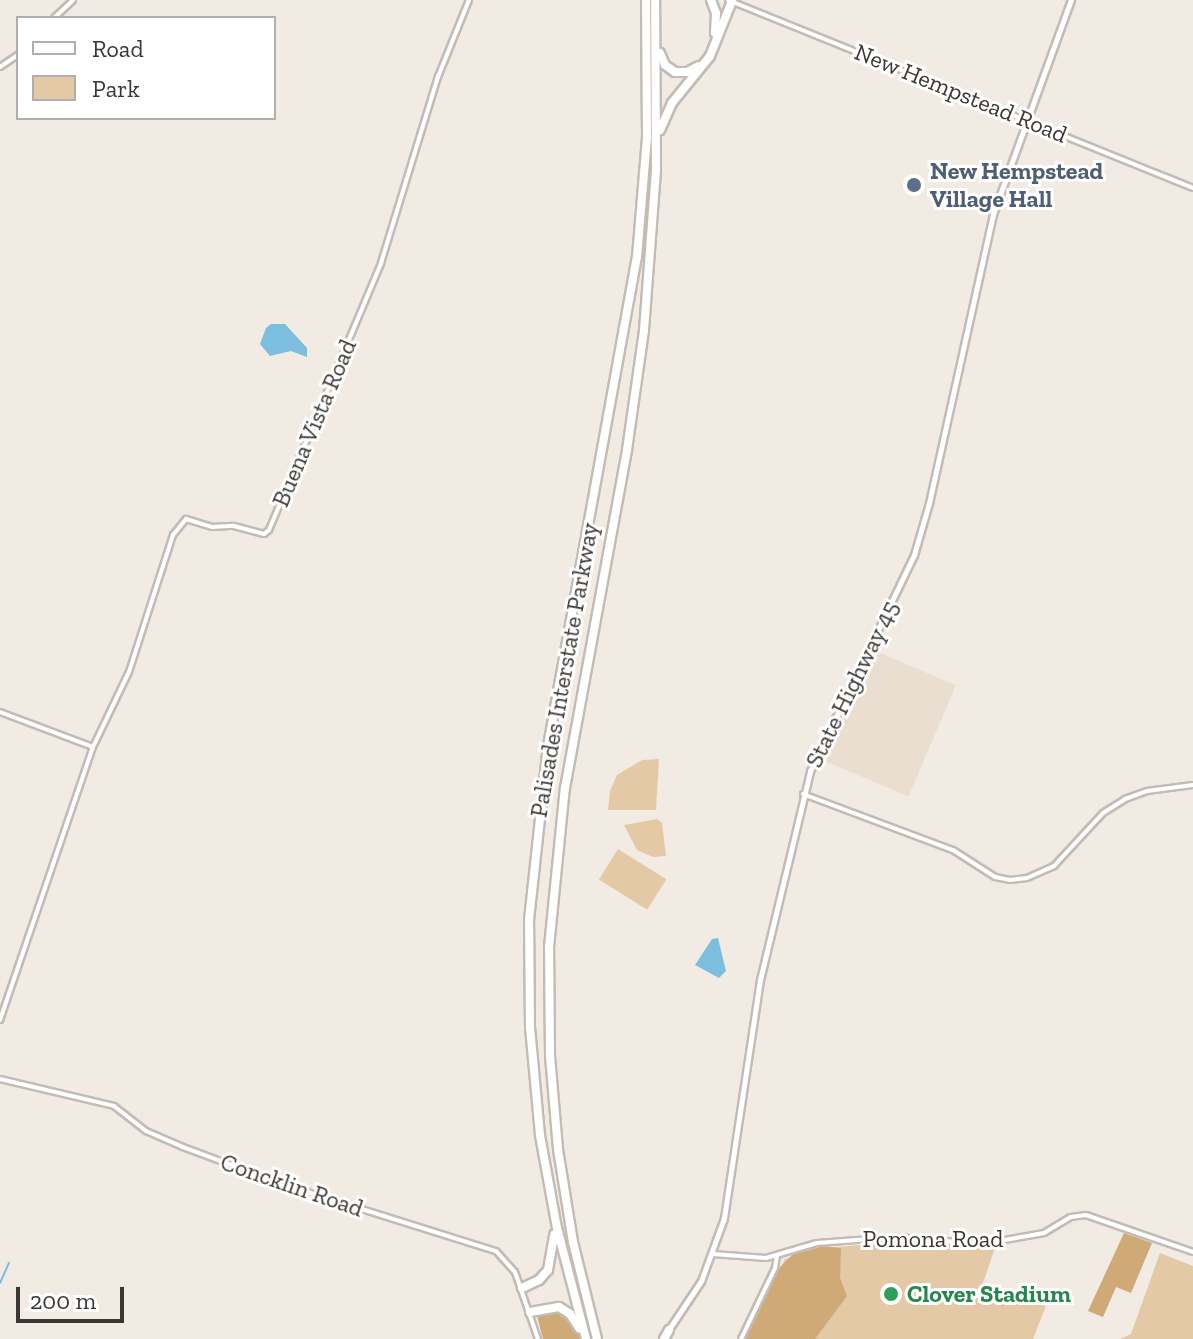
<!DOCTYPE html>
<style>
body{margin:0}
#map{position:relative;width:1193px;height:1339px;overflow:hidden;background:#f2ebe3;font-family:"Zilla Slab",serif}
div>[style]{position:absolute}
.built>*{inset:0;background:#e9ded0;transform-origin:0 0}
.green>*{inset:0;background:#e4c9a7;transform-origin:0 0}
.forest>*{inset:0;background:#cfa976}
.water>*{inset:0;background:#7cbedd}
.stream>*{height:2px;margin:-1px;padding:0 1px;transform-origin:1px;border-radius:1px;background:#7cbedd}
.roads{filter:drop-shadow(2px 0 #c2bcb4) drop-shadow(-2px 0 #c2bcb4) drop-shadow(0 2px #c2bcb4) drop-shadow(0 -2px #c2bcb4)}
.tertiary>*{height:4px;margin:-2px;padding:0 2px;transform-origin:2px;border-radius:2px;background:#fff}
.secondary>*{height:5px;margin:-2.5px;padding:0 2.5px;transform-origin:2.5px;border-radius:2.5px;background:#fff}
.motorway>*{height:8px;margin:-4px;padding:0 4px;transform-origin:4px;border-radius:4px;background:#fff}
.dots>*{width:22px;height:22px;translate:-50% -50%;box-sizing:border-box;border:4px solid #fff;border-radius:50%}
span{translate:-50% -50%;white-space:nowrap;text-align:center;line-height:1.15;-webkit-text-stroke:6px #fff;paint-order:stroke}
.street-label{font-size:24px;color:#393633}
.service-label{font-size:24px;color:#4e5e75;font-weight:700}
.left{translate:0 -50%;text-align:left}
.leisure-label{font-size:24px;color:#27864d;font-weight:700}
.legend{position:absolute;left:16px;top:16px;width:260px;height:104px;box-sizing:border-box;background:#fff;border:2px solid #b0afad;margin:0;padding:10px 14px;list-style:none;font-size:24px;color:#393633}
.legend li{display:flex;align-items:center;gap:16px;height:40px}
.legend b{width:40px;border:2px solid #b0afad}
.scale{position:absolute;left:16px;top:1287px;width:108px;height:36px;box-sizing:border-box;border:4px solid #393633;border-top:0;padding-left:10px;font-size:24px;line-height:28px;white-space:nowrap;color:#393633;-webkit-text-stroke:6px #fff;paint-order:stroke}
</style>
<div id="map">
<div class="built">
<i style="left:873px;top:650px;width:90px;height:121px;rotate:23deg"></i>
</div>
<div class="green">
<i style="clip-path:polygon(659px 759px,656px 810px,608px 810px,610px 791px,617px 775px,642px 760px)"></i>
<i style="clip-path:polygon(657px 819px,662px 823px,666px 856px,653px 857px,637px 850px,624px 825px)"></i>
<i style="left:618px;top:849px;width:57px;height:36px;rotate:32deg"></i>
<i style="clip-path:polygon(896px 1242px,995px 1248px,983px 1283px,1046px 1306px,1033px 1339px,747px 1339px,785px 1259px,826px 1248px)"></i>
<i style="clip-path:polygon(1160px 1253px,1193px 1266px,1193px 1339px,1120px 1339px,1131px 1334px)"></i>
</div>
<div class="forest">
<i style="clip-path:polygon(1124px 1233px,1152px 1243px,1131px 1293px,1116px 1287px,1103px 1317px,1088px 1311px)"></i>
<i style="clip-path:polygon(823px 1246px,841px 1248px,840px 1278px,847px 1296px,815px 1339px,744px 1339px,780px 1267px,792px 1255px)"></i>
<i style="clip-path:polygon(547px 1309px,561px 1312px,576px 1327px,580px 1339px,543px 1339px,537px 1316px)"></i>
</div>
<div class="water">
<i style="clip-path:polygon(271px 324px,285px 324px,307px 348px,307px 357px,291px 351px,270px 356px,260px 344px,266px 328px)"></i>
<i style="clip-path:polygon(718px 938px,726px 971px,719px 978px,695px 965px,712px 939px)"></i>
</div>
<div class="stream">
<i style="left:0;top:1283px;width:22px;rotate:-66deg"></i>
</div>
<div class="roads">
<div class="tertiary">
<i style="left:728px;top:0;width:502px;rotate:22.01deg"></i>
<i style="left:54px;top:18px;width:26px;rotate:-43deg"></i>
<i style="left:0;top:67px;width:22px;rotate:-34deg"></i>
<i style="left:0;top:712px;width:99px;rotate:20.6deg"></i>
<i style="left:803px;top:794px;width:160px;rotate:20.5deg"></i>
<i style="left:953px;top:850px;width:50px;rotate:32.7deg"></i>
<i style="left:995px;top:877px;width:15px;rotate:11deg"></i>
<i style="left:1010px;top:880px;width:17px;rotate:-7deg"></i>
<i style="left:1027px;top:878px;width:30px;rotate:-24deg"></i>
<i style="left:1054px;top:866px;width:72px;rotate:-47.2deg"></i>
<i style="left:1103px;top:813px;width:26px;rotate:-32deg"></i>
<i style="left:1125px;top:799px;width:23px;rotate:-20deg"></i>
<i style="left:1147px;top:791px;width:46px;rotate:-7.4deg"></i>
<i style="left:0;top:1020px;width:288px;rotate:-71.2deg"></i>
<i style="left:93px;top:747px;width:83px;rotate:-64.4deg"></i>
<i style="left:129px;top:672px;width:144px;rotate:-72.2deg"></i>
<i style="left:173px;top:535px;width:21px;rotate:-51deg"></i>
<i style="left:186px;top:519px;width:27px;rotate:17deg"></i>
<i style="left:212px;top:527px;width:22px;rotate:-3deg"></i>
<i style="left:234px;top:526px;width:31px;rotate:15deg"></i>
<i style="left:264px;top:534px;width:6px;rotate:-39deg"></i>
<i style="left:269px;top:530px;width:290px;rotate:-67.2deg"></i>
<i style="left:381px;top:263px;width:195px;rotate:-73deg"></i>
<i style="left:438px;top:77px;width:83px;rotate:-68.1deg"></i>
<i style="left:0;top:1079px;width:117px;rotate:13.3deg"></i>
<i style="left:114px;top:1106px;width:41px;rotate:38deg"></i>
<i style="left:146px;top:1131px;width:40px;rotate:23.4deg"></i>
<i style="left:183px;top:1147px;width:109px;rotate:20.4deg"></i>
<i style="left:285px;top:1185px;width:221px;rotate:17.4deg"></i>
<i style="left:496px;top:1251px;width:28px;rotate:48deg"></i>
<i style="left:515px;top:1272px;width:71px;rotate:71.1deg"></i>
<i style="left:713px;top:1254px;width:53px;rotate:4.3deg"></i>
<i style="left:766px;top:1258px;width:53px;rotate:-16.4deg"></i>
<i style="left:817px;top:1243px;width:80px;rotate:-4.3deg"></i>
<i style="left:897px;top:1237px;width:85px;rotate:4.7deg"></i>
<i style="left:982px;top:1244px;width:63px;rotate:-10.1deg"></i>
<i style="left:1044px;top:1233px;width:31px;rotate:-31deg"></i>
<i style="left:1071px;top:1217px;width:15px;rotate:-8deg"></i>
<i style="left:1086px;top:1215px;width:113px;rotate:19.1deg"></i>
<i style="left:741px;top:1339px;width:79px;rotate:-64.4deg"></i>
<i style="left:775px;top:1268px;width:12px;rotate:-81deg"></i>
</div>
<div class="secondary">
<i style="left:669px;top:1329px;width:58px;rotate:-56.3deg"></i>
<i style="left:701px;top:1281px;width:67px;rotate:-69.9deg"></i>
<i style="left:724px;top:1218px;width:241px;rotate:-81.4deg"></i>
<i style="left:760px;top:980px;width:215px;rotate:-76.5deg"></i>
<i style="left:810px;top:771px;width:240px;rotate:-64.3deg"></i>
<i style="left:914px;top:555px;width:54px;rotate:-73.9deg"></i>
<i style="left:929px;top:503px;width:296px;rotate:-77.5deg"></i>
<i style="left:993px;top:214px;width:228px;rotate:-70deg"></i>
</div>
<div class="motorway">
<i style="left:711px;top:0;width:14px;rotate:69deg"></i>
<i style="left:716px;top:13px;width:20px;rotate:93deg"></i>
<i style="left:660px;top:53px;width:13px;rotate:67deg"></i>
<i style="left:665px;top:65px;width:12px;rotate:35deg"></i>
<i style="left:675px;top:72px;width:12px"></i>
<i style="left:687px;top:72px;width:13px;rotate:-27deg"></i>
<i style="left:660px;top:130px;width:30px;rotate:-66deg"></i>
<i style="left:672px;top:103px;width:60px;rotate:-51deg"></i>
<i style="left:710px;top:56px;width:59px;rotate:-68.2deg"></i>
<i style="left:522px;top:1288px;width:19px;rotate:-25deg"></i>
<i style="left:539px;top:1280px;width:13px;rotate:-48deg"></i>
<i style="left:548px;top:1270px;width:36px;rotate:-80deg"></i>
<i style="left:530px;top:1312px;width:29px;rotate:-10deg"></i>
<i style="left:559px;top:1307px;width:13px;rotate:32deg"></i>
<i style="left:570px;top:1314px;width:17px;rotate:57deg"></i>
<i style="left:586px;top:1339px;width:115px;rotate:-104.6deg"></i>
<i style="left:557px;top:1228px;width:95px;rotate:-100.4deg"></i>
<i style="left:540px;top:1135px;width:107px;rotate:-95.3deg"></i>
<i style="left:530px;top:1028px;width:108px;rotate:-90.5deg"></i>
<i style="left:529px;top:920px;width:175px;rotate:-83.8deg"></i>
<i style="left:548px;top:746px;width:497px;rotate:-79.7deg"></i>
<i style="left:637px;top:257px;width:120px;rotate:-85.2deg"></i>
<i style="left:647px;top:137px;width:137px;rotate:-90.4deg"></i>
<i style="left:597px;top:1339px;width:100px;rotate:-103.9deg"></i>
<i style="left:573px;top:1242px;width:94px;rotate:-99.2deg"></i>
<i style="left:558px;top:1149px;width:94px;rotate:-94.9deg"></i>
<i style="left:550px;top:1055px;width:108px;rotate:-90.5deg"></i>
<i style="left:549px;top:947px;width:160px;rotate:-84.3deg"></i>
<i style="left:565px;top:788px;width:344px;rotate:-79.6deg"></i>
<i style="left:627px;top:450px;width:121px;rotate:-81.9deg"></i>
<i style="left:644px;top:330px;width:161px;rotate:-85.7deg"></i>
<i style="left:656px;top:169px;width:169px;rotate:-90.3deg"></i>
<i style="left:664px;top:1339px;width:10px;rotate:-61deg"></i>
</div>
</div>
<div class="dots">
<i style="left:914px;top:185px;background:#5c6f8a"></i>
<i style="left:891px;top:1294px;background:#2e9e5b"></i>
</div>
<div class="street-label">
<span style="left:961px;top:93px;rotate:22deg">New Hempstead Road</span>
<span style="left:314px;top:423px;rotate:-67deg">Buena Vista Road</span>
<span style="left:564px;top:670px;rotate:-80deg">Palisades Interstate Parkway</span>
<span style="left:852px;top:684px;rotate:-64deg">State Highway 45</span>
<span style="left:292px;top:1185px;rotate:19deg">Concklin Road</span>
<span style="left:933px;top:1239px">Pomona Road</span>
</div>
<div class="service-label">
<span class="left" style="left:930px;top:185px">New Hempstead<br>Village Hall</span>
</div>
<div class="leisure-label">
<span class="left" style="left:907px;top:1294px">Clover Stadium</span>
</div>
<ul class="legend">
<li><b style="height:10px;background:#fff"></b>Road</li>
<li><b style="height:22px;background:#e4c9a7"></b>Park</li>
</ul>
<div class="scale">200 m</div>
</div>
